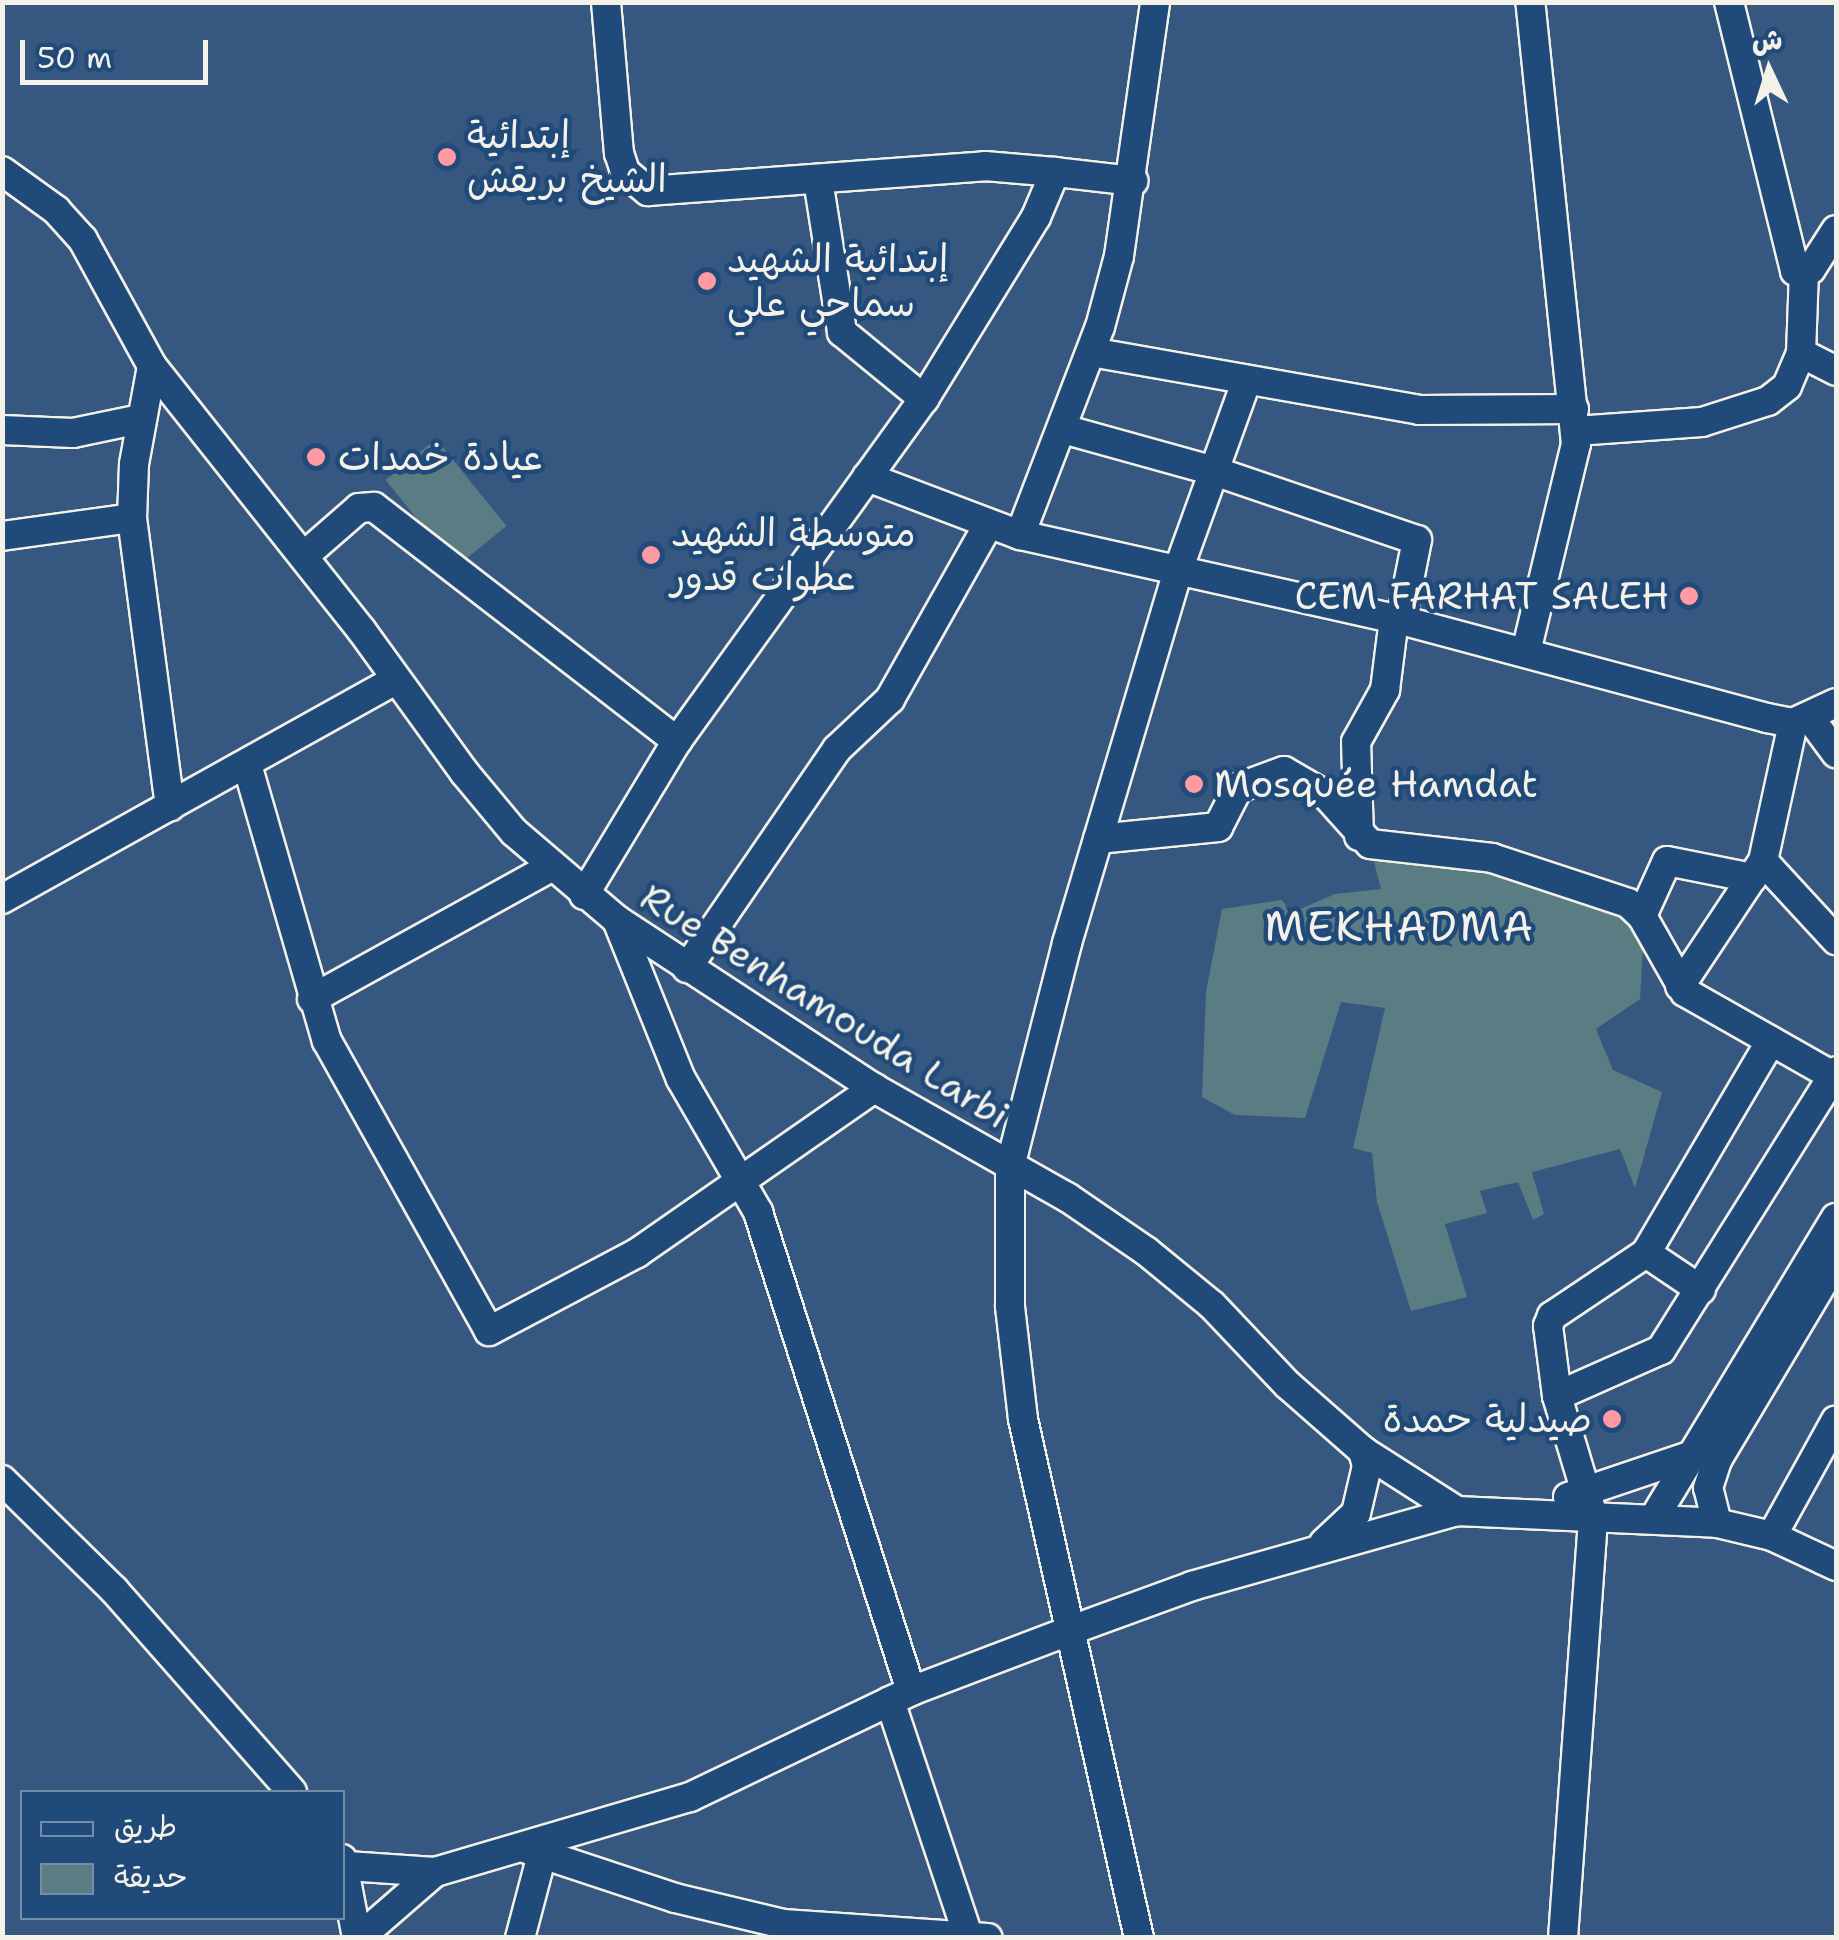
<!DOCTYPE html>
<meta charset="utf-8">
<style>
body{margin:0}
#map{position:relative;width:1839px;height:1940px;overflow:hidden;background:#365780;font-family:"Shantell Sans","Playpen Sans Arabic",sans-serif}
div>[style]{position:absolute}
.green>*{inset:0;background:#597d82;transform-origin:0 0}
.roads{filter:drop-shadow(2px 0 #f4f1e8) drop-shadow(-2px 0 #f4f1e8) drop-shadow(0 2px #f4f1e8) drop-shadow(0 -2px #f4f1e8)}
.minor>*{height:28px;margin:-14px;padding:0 14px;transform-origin:14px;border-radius:14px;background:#1f4a7a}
.dots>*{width:28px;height:28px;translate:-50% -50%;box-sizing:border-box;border:5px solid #1f4a7a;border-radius:50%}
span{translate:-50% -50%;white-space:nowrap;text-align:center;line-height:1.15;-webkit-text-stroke:9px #1f4a7a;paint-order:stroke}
.poi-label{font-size:38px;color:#f4f1e8}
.left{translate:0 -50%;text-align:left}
.right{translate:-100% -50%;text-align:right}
.street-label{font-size:38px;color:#f4f1e8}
.quarter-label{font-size:42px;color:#f4f1e8;letter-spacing:2.5px}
.frame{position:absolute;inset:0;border:5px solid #f4f1e8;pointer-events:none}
.legend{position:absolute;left:20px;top:1790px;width:325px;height:130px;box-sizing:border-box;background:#1f4a7a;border:2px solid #748da6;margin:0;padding:12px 18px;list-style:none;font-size:30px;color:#f4f1e8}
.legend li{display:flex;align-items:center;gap:20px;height:50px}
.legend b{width:50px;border:2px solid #748da6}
.north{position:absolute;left:1719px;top:20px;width:100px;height:100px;-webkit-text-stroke:8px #1f4a7a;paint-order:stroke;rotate:356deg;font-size:28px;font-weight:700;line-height:40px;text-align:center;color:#f4f1e8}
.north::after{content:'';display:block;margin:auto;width:35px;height:45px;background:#f4f1e8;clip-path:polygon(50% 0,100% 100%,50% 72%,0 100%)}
.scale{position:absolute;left:20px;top:40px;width:188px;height:45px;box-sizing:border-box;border:5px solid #f4f1e8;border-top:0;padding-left:12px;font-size:30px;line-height:35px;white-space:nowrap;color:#f4f1e8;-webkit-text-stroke:8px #1f4a7a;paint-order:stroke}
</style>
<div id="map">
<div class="green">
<i style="left:436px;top:439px;width:112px;height:65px;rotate:51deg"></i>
<i style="clip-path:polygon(1371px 850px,1489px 860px,1630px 915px,1643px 948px,1640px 999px,1596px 1029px,1613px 1070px,1662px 1092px,1635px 1188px,1620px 1149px,1532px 1172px,1544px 1214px,1533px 1220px,1518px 1182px,1480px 1191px,1487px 1213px,1445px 1224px,1467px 1297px,1411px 1311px,1377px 1202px,1372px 1153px,1353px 1148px,1385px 1008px,1341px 1002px,1305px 1118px,1235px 1115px,1202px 1097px,1206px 992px,1222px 909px,1282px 900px,1291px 913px,1335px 894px,1381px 889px)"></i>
</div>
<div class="roads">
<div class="minor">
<i style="left:606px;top:2px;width:152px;rotate:85.1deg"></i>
<i style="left:619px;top:153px;width:20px;rotate:72deg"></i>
<i style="left:625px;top:172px;width:30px;rotate:40deg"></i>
<i style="left:648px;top:191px;width:338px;rotate:-4.2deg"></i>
<i style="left:985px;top:166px;width:70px;rotate:4.9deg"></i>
<i style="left:1729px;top:2px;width:277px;rotate:76.2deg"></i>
<i style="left:1795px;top:271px;width:16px;rotate:-7deg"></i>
<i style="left:1811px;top:269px;width:46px;rotate:-57.3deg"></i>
<i style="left:2px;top:171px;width:67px;rotate:35.8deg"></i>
<i style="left:56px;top:210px;width:40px;rotate:48deg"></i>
<i style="left:83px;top:240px;width:144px;rotate:61.3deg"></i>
<i style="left:152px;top:366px;width:338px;rotate:51.6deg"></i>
<i style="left:362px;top:631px;width:174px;rotate:54.1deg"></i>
<i style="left:464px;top:772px;width:78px;rotate:50.2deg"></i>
<i style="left:514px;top:832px;width:135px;rotate:40.5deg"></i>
<i style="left:617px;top:920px;width:307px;rotate:33.2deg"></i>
<i style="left:874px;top:1088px;width:222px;rotate:29.5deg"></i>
<i style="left:1067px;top:1197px;width:96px;rotate:34.4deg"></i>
<i style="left:1146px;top:1251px;width:85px;rotate:39.3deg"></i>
<i style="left:1212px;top:1305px;width:110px;rotate:46.5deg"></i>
<i style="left:1288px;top:1385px;width:100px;rotate:41.3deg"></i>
<i style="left:1363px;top:1451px;width:112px;rotate:32.6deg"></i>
<i style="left:1457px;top:1511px;width:260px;rotate:2.6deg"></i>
<i style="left:1717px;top:1523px;width:57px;rotate:13.3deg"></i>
<i style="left:1772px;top:1536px;width:71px;rotate:25.1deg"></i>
<i style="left:818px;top:180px;width:154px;rotate:81deg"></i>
<i style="left:842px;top:332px;width:106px;rotate:39.3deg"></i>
<i style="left:1091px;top:352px;width:333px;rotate:10deg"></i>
<i style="left:1419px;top:410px;width:155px;rotate:-0.4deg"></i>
<i style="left:1801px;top:353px;width:39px;rotate:27deg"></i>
<i style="left:152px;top:366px;width:100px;rotate:100.4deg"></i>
<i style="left:134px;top:464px;width:54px;rotate:92.1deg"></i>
<i style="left:132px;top:518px;width:291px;rotate:82.5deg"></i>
<i style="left:1063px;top:429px;width:157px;rotate:15.5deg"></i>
<i style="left:1214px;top:471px;width:214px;rotate:18.8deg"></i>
<i style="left:1417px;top:540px;width:82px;rotate:101.3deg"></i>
<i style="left:2px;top:430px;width:71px;rotate:2.4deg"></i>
<i style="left:73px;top:433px;width:68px;rotate:-11.8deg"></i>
<i style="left:1576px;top:431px;width:126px;rotate:-4.1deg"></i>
<i style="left:1702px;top:422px;width:69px;rotate:-17.7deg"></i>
<i style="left:1768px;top:401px;width:24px;rotate:-38deg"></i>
<i style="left:1787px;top:386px;width:36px;rotate:-67deg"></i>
<i style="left:1801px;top:353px;width:80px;rotate:-87.9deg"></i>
<i style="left:867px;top:477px;width:164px;rotate:20.8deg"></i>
<i style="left:1020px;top:535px;width:390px;rotate:12.6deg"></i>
<i style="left:1401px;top:620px;width:379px;rotate:15deg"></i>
<i style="left:1767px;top:718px;width:26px;rotate:11deg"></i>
<i style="left:1793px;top:723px;width:47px;rotate:-24.9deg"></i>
<i style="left:1020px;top:535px;width:223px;rotate:-69deg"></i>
<i style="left:1100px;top:327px;width:73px;rotate:-75deg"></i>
<i style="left:1119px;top:256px;width:257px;rotate:-81.9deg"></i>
<i style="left:2px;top:536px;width:131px;rotate:-7.9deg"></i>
<i style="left:304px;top:556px;width:73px;rotate:-41.1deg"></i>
<i style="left:359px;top:508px;width:15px;rotate:-4deg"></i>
<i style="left:374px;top:507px;width:383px;rotate:37.7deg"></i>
<i style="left:1526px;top:652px;width:214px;rotate:-76.5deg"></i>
<i style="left:1576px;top:444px;width:444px;rotate:-95.9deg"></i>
<i style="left:1810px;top:718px;width:44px;rotate:53.4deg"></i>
<i style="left:248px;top:768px;width:284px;rotate:73.9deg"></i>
<i style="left:327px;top:1041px;width:332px;rotate:60.8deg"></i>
<i style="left:489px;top:1331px;width:167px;rotate:-27.8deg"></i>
<i style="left:637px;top:1253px;width:289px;rotate:-34.8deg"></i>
<i style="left:1359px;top:836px;width:94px;rotate:-91.8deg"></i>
<i style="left:1356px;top:742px;width:60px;rotate:-60.9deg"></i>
<i style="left:1385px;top:690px;width:72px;rotate:-82.8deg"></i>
<i style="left:1098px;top:839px;width:121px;rotate:-5.7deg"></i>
<i style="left:1218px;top:827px;width:44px;rotate:-62.9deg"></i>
<i style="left:1238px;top:788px;width:49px;rotate:-20.3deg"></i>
<i style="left:1284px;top:771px;width:50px;rotate:30.2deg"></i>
<i style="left:1327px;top:796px;width:64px;rotate:48.1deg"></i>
<i style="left:1370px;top:844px;width:123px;rotate:6.5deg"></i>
<i style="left:1492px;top:858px;width:143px;rotate:18.3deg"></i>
<i style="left:1628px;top:903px;width:19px;rotate:43deg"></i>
<i style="left:1642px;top:916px;width:87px;rotate:60.5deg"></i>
<i style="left:1685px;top:992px;width:170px;rotate:29.6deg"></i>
<i style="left:1763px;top:861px;width:108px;rotate:47.3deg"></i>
<i style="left:584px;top:895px;width:180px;rotate:-58.9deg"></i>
<i style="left:677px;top:741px;width:422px;rotate:-54.2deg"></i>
<i style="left:924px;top:399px;width:214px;rotate:-58.4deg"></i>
<i style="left:1036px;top:217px;width:49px;rotate:-67.1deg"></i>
<i style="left:1055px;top:172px;width:79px;rotate:6.6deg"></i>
<i style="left:2px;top:899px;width:450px;rotate:-29.1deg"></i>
<i style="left:1642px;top:916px;width:60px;rotate:-65.6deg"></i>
<i style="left:1667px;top:861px;width:87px;rotate:11.3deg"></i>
<i style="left:617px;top:920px;width:171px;rotate:68.1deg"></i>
<i style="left:681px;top:1079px;width:154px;rotate:59.9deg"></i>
<i style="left:758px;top:1212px;width:503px;rotate:72.29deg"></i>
<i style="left:687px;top:968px;width:265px;rotate:-55.6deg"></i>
<i style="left:837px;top:749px;width:73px;rotate:-43.3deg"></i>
<i style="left:890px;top:699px;width:200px;rotate:-60.6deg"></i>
<i style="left:1680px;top:986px;width:150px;rotate:-56.4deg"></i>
<i style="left:1763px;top:861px;width:141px;rotate:-77.7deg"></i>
<i style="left:312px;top:999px;width:273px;rotate:-28.9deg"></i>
<i style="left:1646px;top:1253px;width:66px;rotate:33.9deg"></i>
<i style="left:1557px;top:1396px;width:114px;rotate:-23.9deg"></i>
<i style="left:1661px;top:1350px;width:329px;rotate:-57.9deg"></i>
<i style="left:2px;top:1480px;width:157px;rotate:44.5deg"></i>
<i style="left:114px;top:1590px;width:269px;rotate:48.6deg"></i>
<i style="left:1568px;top:1497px;width:129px;rotate:-18.6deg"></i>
<i style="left:1654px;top:1518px;width:351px;rotate:-58.8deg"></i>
<i style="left:1717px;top:1523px;width:36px;rotate:-104deg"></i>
<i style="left:1708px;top:1488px;width:29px;rotate:-72deg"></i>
<i style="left:1717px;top:1460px;width:233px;rotate:-59.2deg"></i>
<i style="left:1772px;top:1536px;width:132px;rotate:-61.1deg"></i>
<i style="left:1324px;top:1543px;width:44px;rotate:-43.2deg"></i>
<i style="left:1356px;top:1513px;width:48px;rotate:-76.8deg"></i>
<i style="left:1367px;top:1466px;width:16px;rotate:-105deg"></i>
<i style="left:890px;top:1701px;width:248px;rotate:71.6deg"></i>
<i style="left:527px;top:1849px;width:156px;rotate:18.3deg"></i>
<i style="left:675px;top:1898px;width:111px;rotate:13.5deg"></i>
<i style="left:783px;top:1924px;width:205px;rotate:3.9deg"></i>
<i style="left:342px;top:1859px;width:80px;rotate:79.2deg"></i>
<i style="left:347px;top:1866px;width:88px;rotate:3.9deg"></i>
<i style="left:435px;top:1872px;width:266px;rotate:-16.4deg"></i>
<i style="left:690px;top:1797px;width:245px;rotate:-25.6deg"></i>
<i style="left:911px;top:1691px;width:174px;rotate:-20.8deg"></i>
<i style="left:1074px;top:1629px;width:126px;rotate:-20deg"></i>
<i style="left:1192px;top:1586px;width:275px;rotate:-15.8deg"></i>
<i style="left:359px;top:1938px;width:101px;rotate:-41deg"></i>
<i style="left:520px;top:1938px;width:86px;rotate:-75.2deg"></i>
<i style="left:1139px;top:1938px;width:532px;rotate:-102.6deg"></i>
<i style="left:1023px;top:1419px;width:114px;rotate:-96.6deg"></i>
<i style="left:1010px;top:1306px;width:139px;rotate:-90deg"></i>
<i style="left:1010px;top:1167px;width:231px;rotate:-75.7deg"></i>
<i style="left:1067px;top:943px;width:386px;rotate:-73.4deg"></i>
<i style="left:1177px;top:573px;width:205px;rotate:-70.1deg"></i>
<i style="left:1563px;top:1938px;width:423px;rotate:-85.9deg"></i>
<i style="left:1593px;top:1516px;width:125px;rotate:-106.7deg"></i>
<i style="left:1557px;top:1396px;width:71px;rotate:-97.3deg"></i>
<i style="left:1548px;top:1326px;width:11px;rotate:-68deg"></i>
<i style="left:1552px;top:1316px;width:113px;rotate:-33.8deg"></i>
<i style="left:1646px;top:1253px;width:246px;rotate:-59.5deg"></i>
</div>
</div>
<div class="dots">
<i style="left:447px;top:157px;background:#ff9aa2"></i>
<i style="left:707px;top:281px;background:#ff9aa2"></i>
<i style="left:316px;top:457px;background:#ff9aa2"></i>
<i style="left:651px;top:555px;background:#ff9aa2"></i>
<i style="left:1689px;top:596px;background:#ff9aa2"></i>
<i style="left:1194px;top:784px;background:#ff9aa2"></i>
<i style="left:1612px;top:1419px;background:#ff9aa2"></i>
</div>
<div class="poi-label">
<span class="left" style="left:467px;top:157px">إبتدائية<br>الشيخ بريقش</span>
<span class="left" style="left:727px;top:281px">إبتدائية الشهيد<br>سماحي علي</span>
<span class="left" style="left:338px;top:457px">عيادة خمدات</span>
<span class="left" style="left:671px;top:555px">متوسطة الشهيد<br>عطوات قدور</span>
<span class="right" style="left:1669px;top:596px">CEM FARHAT SALEH</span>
<span class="left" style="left:1214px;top:784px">Mosquée Hamdat</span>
<span class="right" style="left:1592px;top:1419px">صيدلية حمدة</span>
</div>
<div class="street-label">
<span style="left:825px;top:1006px;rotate:32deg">Rue Benhamouda Larbi</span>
</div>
<div class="quarter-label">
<span style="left:1400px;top:926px">MEKHADMA</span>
</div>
<div class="frame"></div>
<ul class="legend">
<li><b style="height:12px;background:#1f4a7a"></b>طريق</li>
<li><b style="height:28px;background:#597d82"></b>حديقة</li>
</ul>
<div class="north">ش</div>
<div class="scale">50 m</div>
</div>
